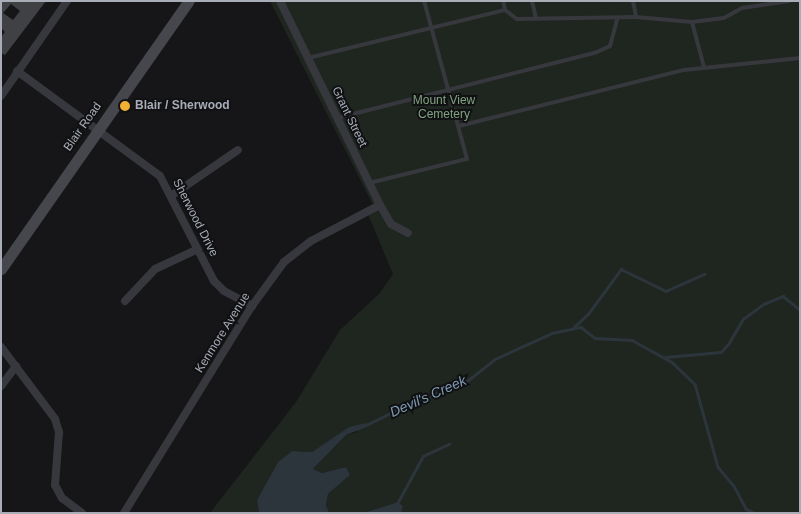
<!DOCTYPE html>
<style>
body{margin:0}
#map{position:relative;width:801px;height:514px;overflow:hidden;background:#161618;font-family:Arial,sans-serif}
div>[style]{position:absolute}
.green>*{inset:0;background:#1e261f}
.water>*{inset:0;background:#2c353c}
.stream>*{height:2.5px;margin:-1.25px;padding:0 1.25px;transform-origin:1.25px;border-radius:1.25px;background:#2c353c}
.building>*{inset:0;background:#404145}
.lane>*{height:4px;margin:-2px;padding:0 2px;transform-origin:2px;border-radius:2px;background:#37383d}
.street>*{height:8px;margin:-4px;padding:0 4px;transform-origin:4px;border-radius:4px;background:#37383d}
.secondary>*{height:11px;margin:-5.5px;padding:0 5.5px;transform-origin:5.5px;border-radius:5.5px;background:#45474d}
.dots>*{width:14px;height:14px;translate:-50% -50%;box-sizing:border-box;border:2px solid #111113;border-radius:50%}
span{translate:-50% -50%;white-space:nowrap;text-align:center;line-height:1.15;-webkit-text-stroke:4px #111113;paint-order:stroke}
.park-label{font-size:12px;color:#7fa381}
.poi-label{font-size:12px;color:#a8adb8;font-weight:700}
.left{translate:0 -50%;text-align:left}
.street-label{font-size:12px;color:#a8adb8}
.water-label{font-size:14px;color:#7f9bb3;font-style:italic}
.frame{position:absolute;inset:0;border:2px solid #a8adb8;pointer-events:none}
</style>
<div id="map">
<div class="green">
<i style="clip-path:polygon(270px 1px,800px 1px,800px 513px,401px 513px,403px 506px,398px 502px,363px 513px,329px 513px,326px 505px,328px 494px,350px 475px,346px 467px,322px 473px,313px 469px,346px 435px,358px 432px,349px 427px,312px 452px,292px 451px,278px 462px,257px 500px,259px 513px,210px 513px,296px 402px,340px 330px,379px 294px,393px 274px,367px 212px,374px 207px)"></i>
</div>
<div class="water">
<i style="clip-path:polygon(366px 423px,369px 426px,346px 435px,313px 469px,322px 473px,346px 467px,350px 475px,328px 494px,326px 505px,329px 513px,259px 513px,257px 500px,278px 462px,292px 451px,312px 452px,349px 427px)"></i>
<i style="clip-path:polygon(398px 502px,403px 506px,401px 513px,363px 513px)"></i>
</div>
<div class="stream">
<i style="left:574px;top:327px;width:19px;rotate:-43deg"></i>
<i style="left:588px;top:314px;width:56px;rotate:-53.7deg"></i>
<i style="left:621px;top:269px;width:50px;rotate:26.1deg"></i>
<i style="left:666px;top:291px;width:42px;rotate:-24.1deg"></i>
<i style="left:665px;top:357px;width:56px;rotate:-5.1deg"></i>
<i style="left:721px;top:352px;width:12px;rotate:-48deg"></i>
<i style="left:729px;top:343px;width:28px;rotate:-60deg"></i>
<i style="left:743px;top:319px;width:26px;rotate:-36deg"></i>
<i style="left:764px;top:304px;width:21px;rotate:-23deg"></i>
<i style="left:783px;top:296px;width:22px;rotate:39deg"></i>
<i style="left:366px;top:425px;width:55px;rotate:-26.1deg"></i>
<i style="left:415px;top:401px;width:50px;rotate:-18.8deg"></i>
<i style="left:462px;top:385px;width:42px;rotate:-38.2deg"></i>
<i style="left:495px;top:359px;width:63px;rotate:-24.5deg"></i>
<i style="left:552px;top:333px;width:30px;rotate:-12deg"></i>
<i style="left:581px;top:327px;width:18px;rotate:38deg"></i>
<i style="left:595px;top:338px;width:37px;rotate:3deg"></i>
<i style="left:632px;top:340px;width:46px;rotate:28.8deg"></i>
<i style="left:672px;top:362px;width:32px;rotate:44deg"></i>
<i style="left:695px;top:384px;width:86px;rotate:74.5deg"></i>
<i style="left:718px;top:467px;width:25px;rotate:50deg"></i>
<i style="left:734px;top:486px;width:26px;rotate:62deg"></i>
<i style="left:746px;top:509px;width:10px;rotate:24deg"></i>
<i style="left:398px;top:502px;width:52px;rotate:-61.5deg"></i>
<i style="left:423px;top:456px;width:29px;rotate:-25deg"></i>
</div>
<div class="building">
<i style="clip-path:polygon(evenodd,1px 1px,46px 1px,5px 55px,1px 53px,1px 37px,5px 32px,1px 28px,1px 1px,11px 4px,20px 11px,13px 20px,3px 13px,11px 4px)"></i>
</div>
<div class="lane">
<i style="left:503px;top:1px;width:9px;rotate:77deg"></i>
<i style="left:532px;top:1px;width:18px;rotate:77deg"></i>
<i style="left:633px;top:1px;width:16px;rotate:79deg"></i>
<i style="left:692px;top:22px;width:47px;rotate:75.1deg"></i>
<i style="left:308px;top:58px;width:203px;rotate:-13.7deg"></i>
<i style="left:505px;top:10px;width:15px;rotate:37deg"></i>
<i style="left:517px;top:19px;width:119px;rotate:-1deg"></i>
<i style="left:636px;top:17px;width:56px;rotate:5.1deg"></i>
<i style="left:692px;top:22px;width:32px;rotate:-7deg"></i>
<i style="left:724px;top:18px;width:21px;rotate:-29deg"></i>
<i style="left:742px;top:8px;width:48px;rotate:-8.5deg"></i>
<i style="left:337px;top:118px;width:268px;rotate:-14.2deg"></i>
<i style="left:597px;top:52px;width:14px;rotate:-25deg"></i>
<i style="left:610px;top:46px;width:28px;rotate:-75deg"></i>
<i style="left:459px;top:126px;width:232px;rotate:-14deg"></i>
<i style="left:684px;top:70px;width:117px;rotate:-5.9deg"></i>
<i style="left:369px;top:183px;width:101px;rotate:-13.8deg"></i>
<i style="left:467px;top:159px;width:164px;rotate:-105.2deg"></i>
</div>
<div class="street">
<i style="left:280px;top:1px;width:227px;rotate:63.9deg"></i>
<i style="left:380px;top:205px;width:22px;rotate:60deg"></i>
<i style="left:391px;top:224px;width:19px;rotate:28deg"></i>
<i style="left:17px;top:71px;width:177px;rotate:36.3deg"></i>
<i style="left:160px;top:176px;width:118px;rotate:62.8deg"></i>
<i style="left:214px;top:281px;width:14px;rotate:45deg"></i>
<i style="left:224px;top:291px;width:32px;rotate:28deg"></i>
<i style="left:1px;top:96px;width:116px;rotate:-55.2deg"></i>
<i style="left:171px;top:196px;width:81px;rotate:-34.5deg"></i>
<i style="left:125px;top:301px;width:44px;rotate:-46.8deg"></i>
<i style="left:155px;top:269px;width:47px;rotate:-24.9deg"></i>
<i style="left:1px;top:347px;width:90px;rotate:53.1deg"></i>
<i style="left:55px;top:419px;width:14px;rotate:73deg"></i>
<i style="left:59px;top:432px;width:53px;rotate:94.3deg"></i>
<i style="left:55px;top:485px;width:15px;rotate:62deg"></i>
<i style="left:62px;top:498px;width:25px;rotate:37deg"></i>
<i style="left:1px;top:386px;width:25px;rotate:-53deg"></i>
<i style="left:124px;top:513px;width:243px;rotate:-58.3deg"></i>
<i style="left:252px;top:306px;width:54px;rotate:-54deg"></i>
<i style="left:284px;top:262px;width:34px;rotate:-38deg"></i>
<i style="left:311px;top:241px;width:78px;rotate:-27.6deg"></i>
</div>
<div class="secondary">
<i style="left:1px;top:269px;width:327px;rotate:-55deg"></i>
</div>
<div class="dots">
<i style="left:125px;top:106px;background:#f2b134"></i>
</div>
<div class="park-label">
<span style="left:444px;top:108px">Mount View<br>Cemetery</span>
</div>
<div class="poi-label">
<span class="left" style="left:135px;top:106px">Blair / Sherwood</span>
</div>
<div class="street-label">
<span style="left:349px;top:117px;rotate:64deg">Grant Street</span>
<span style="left:83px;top:127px;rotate:-55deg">Blair Road</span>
<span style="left:195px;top:218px;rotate:63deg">Sherwood Drive</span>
<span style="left:223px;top:333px;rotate:-58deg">Kenmore Avenue</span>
</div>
<div class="water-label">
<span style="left:428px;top:396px;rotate:-24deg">Devil's Creek</span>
</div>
<div class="frame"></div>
</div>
